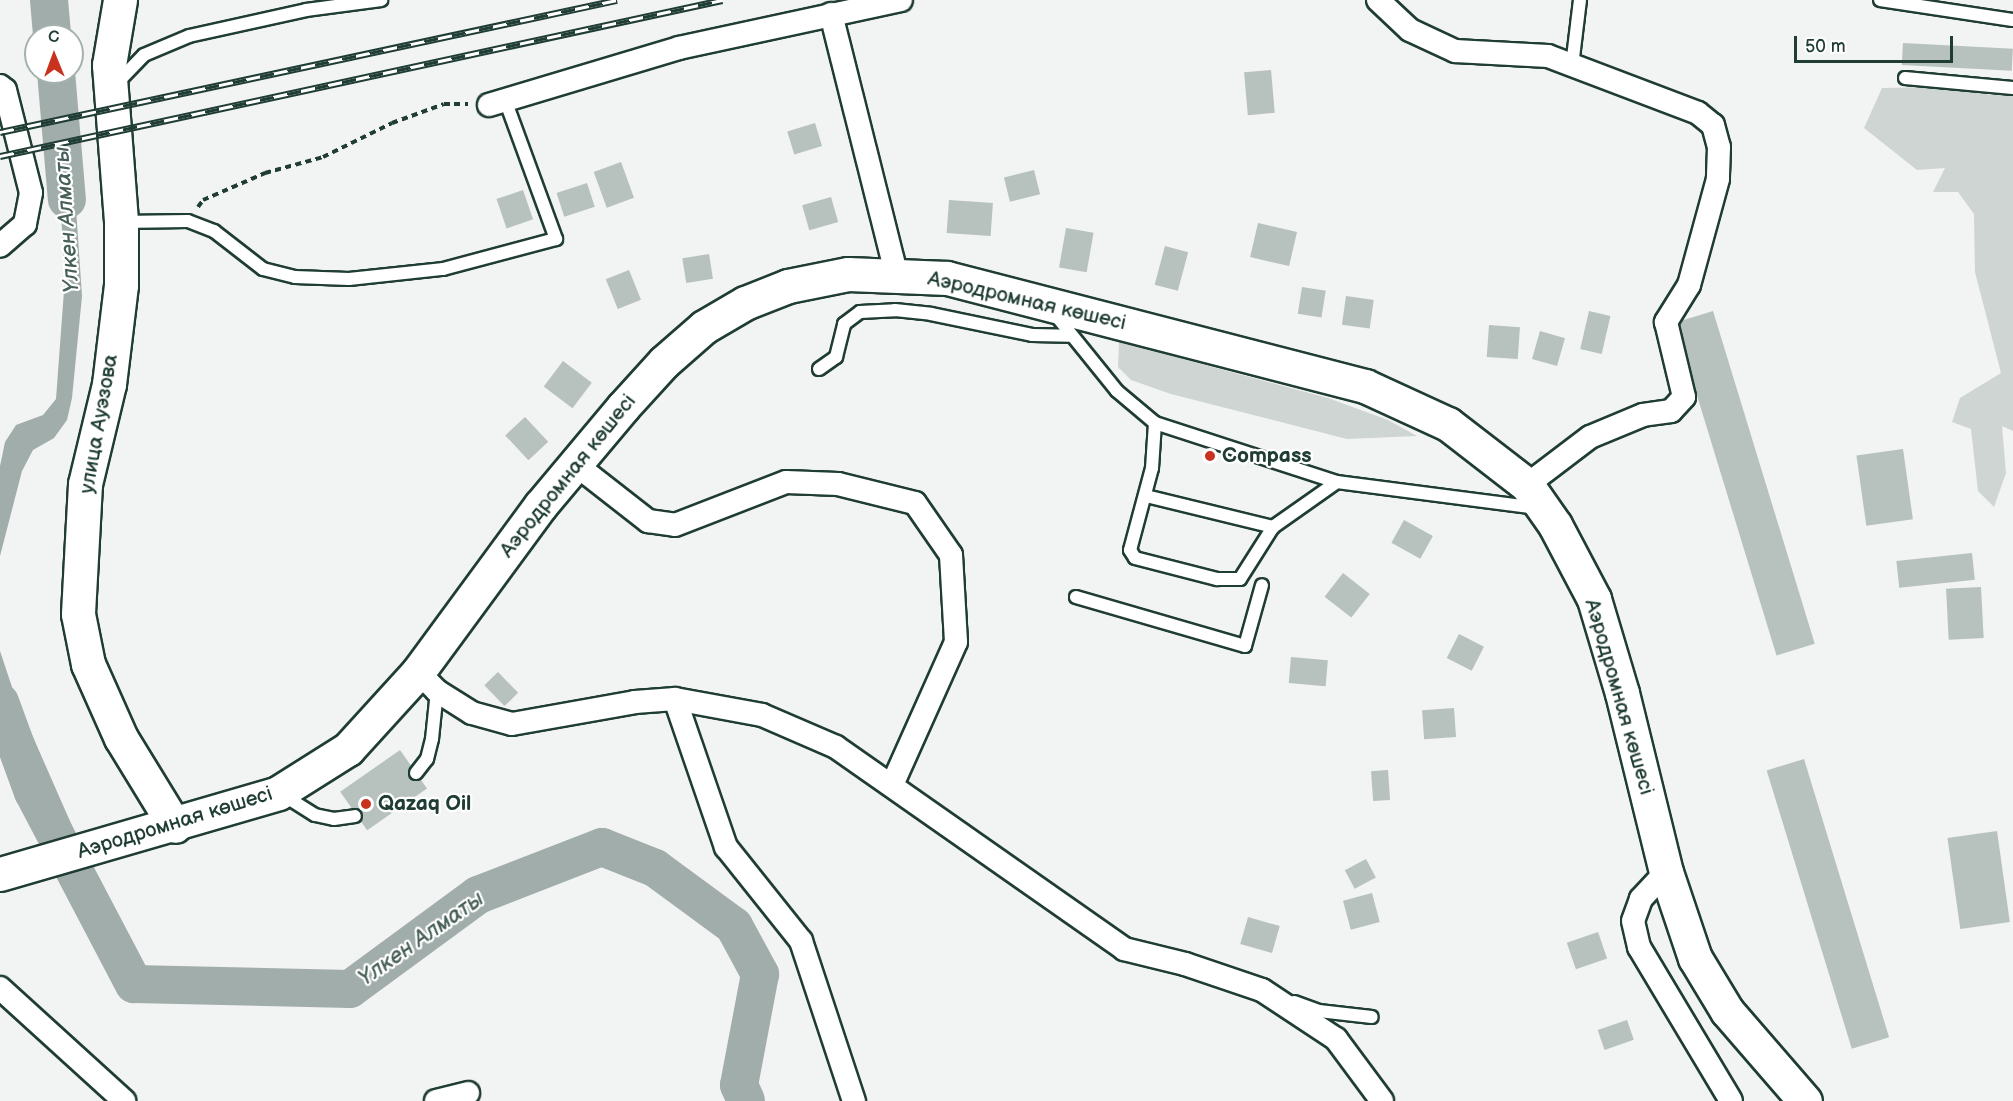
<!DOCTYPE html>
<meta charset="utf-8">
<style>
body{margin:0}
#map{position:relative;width:2013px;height:1101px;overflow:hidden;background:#f2f3f3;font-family:"Balsamiq Sans",sans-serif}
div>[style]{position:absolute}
.green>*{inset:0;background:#ced5d3}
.water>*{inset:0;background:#a1adaa}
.river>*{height:38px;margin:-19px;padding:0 19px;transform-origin:19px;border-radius:19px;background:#a1adaa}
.building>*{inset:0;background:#b7c1bd;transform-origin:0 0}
.path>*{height:4px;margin-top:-2px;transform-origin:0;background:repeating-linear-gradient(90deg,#1f3d34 0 6px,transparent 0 10.5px)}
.roads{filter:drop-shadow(2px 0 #1f3d34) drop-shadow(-2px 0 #1f3d34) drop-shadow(0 2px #1f3d34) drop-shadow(0 -2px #1f3d34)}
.lane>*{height:12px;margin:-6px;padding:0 6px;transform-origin:6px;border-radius:6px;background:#fff}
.street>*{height:22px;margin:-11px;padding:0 11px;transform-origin:11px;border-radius:11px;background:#fff}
.secondary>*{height:33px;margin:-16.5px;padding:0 16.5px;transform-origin:16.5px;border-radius:16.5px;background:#fff}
.primary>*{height:33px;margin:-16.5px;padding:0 16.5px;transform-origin:16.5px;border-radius:16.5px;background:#fff}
.rail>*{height:7px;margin-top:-3.5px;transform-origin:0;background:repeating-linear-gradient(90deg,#fff 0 14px,#1f3d34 0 28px);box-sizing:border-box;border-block:2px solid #1f3d34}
.dots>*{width:16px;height:16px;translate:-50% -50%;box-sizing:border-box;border:3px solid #fff;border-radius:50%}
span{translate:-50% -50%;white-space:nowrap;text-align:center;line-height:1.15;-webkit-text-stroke:4.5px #fff;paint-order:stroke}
.street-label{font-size:21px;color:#1f3d34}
.poi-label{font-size:21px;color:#1f3d34;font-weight:700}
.left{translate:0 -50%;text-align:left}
.water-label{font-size:22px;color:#465f57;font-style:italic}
.north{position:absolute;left:24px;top:24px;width:60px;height:60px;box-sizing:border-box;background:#fff;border:2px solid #a5b1ae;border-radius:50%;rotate:359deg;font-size:16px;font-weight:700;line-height:24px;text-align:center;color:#1f3d34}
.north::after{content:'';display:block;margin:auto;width:21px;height:27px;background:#c8321e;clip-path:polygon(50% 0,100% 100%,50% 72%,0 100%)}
.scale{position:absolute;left:1794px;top:36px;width:159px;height:27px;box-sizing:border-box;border:3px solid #1f3d34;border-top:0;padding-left:8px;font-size:18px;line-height:21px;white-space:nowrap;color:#1f3d34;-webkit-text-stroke:4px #fff;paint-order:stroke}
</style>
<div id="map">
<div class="green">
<i style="clip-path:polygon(1935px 87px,1993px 95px,2013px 87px,2013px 431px,2002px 426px,2006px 473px,1994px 507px,1978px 491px,1971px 429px,1952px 422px,1960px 398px,2001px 373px,1975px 272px,1974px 214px,1958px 192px,1933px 192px,1945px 168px,1917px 170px,1864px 128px,1882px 88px)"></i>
<i style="clip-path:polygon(1119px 342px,1328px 398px,1388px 420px,1417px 436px,1347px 439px,1171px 394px,1131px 380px,1118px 367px)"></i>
</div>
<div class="water">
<i style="clip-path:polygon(72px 149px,82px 296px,72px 398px,67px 420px,54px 438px,33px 450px,22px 471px,0 556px,0 466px,5px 442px,16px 425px,43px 415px,56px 399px,65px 277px,57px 151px)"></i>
<i style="clip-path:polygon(0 651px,15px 696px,73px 828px,46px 840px,0 745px)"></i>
</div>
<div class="river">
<i style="left:49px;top:0;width:36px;rotate:85deg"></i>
<i style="left:56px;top:72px;width:128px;rotate:85.1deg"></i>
<i style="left:0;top:702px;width:96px;rotate:69.9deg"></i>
<i style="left:33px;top:792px;width:217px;rotate:62.3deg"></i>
<i style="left:134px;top:984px;width:216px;rotate:1.3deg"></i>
<i style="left:350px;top:989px;width:159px;rotate:-36.3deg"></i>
<i style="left:478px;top:895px;width:133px;rotate:-21.2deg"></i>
<i style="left:602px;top:847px;width:57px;rotate:21.6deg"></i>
<i style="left:655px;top:868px;width:98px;rotate:36.3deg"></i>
<i style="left:734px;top:926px;width:55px;rotate:61.6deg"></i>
<i style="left:760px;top:974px;width:113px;rotate:100.7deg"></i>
<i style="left:739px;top:1085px;width:17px;rotate:66deg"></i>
</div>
<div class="building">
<i style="left:1903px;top:43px;width:110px;height:22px;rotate:3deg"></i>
<i style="left:1271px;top:70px;width:43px;height:27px;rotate:85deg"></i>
<i style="left:815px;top:123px;width:24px;height:29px;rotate:73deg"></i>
<i style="left:621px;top:162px;width:38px;height:29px;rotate:70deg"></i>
<i style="left:1034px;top:170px;width:25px;height:31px;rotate:76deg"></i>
<i style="left:587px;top:183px;width:25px;height:32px;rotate:72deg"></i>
<i style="left:523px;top:190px;width:31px;height:28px;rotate:71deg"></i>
<i style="left:831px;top:197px;width:26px;height:30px;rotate:74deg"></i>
<i style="left:949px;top:200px;width:44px;height:33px;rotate:4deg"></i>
<i style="left:1258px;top:223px;width:40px;height:35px;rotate:13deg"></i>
<i style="left:1066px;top:228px;width:28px;height:40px;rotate:10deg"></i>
<i style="left:1165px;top:246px;width:24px;height:40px;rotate:15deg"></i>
<i style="left:709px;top:254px;width:25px;height:27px;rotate:81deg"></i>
<i style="left:629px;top:270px;width:32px;height:25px;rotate:68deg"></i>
<i style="left:1302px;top:287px;width:24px;height:27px;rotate:9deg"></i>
<i style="left:1346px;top:296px;width:28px;height:29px;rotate:8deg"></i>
<i style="left:1589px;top:311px;width:22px;height:39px;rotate:13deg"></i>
<i style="left:1713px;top:311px;width:348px;height:40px;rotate:73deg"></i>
<i style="left:1489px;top:325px;width:31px;height:32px;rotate:4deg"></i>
<i style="left:1540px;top:331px;width:26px;height:29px;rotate:16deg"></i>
<i style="left:563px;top:361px;width:36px;height:32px;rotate:37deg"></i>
<i style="left:525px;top:417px;width:34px;height:27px;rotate:47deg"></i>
<i style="left:1903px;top:449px;width:71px;height:47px;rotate:82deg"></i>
<i style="left:1404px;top:520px;width:33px;height:26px;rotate:29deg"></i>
<i style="left:1972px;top:553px;width:27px;height:76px;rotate:84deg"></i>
<i style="left:1343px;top:573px;width:34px;height:30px;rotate:38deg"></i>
<i style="left:1981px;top:587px;width:51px;height:35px;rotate:87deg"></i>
<i style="left:1459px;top:634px;width:28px;height:27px;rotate:27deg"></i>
<i style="left:1291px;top:657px;width:37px;height:26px;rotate:5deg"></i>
<i style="left:498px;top:672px;width:29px;height:19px;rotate:46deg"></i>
<i style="left:1454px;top:708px;width:29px;height:32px;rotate:86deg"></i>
<i style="left:400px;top:750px;width:47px;height:73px;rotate:55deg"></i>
<i style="left:1804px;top:759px;width:291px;height:39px;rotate:73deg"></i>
<i style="left:1388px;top:770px;width:30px;height:17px;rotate:86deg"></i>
<i style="left:1997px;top:831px;width:92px;height:50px;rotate:82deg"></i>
<i style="left:1366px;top:859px;width:21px;height:24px;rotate:62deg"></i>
<i style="left:1372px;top:893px;width:30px;height:30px;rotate:75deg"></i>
<i style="left:1248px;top:917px;width:33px;height:28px;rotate:16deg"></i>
<i style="left:1598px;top:932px;width:28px;height:33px;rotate:71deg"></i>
<i style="left:1627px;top:1020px;width:21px;height:31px;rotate:71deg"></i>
</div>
<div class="path">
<i style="left:198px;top:207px;width:9px;rotate:-54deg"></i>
<i style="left:203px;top:200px;width:68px;rotate:-23.5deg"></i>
<i style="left:265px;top:173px;width:60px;rotate:-15.4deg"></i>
<i style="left:323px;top:157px;width:77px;rotate:-26.2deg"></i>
<i style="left:392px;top:123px;width:55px;rotate:-20.1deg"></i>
<i style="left:444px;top:104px;width:24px"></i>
</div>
<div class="roads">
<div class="lane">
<i style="left:1880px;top:0;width:134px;rotate:8.6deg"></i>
<i style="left:1572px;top:66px;width:66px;rotate:-83.1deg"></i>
<i style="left:1905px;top:78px;width:108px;rotate:5.3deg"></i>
<i style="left:116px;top:84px;width:40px;rotate:-46deg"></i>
<i style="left:144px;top:55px;width:49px;rotate:-22.9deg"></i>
<i style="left:189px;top:36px;width:120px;rotate:-12.5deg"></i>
<i style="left:306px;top:10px;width:76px;rotate:-7.6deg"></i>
<i style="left:122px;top:222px;width:66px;rotate:-0.9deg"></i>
<i style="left:188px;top:221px;width:28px;rotate:21deg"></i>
<i style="left:214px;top:231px;width:62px;rotate:37.8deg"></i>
<i style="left:263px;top:269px;width:33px;rotate:14deg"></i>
<i style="left:295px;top:277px;width:54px;rotate:2.1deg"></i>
<i style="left:349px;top:279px;width:95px;rotate:-6.1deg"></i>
<i style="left:443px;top:269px;width:117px;rotate:-14.9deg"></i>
<i style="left:556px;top:239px;width:146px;rotate:-110.1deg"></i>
<i style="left:1054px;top:313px;width:100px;rotate:51.1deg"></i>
<i style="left:1117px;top:391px;width:50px;rotate:40.1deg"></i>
<i style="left:1155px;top:423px;width:191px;rotate:18deg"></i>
<i style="left:1337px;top:482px;width:202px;rotate:7.4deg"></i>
<i style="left:819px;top:369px;width:21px;rotate:-35deg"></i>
<i style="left:836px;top:357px;width:34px;rotate:-76deg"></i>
<i style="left:844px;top:324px;width:20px;rotate:-37deg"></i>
<i style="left:860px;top:312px;width:35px;rotate:-3deg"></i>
<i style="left:895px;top:310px;width:36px;rotate:6deg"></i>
<i style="left:931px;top:314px;width:103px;rotate:11.7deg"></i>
<i style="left:1032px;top:335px;width:39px;rotate:1deg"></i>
<i style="left:1155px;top:423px;width:45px;rotate:93.8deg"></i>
<i style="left:1152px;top:468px;width:85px;rotate:105deg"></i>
<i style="left:1130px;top:550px;width:9px;rotate:58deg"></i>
<i style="left:1135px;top:558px;width:85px;rotate:14.4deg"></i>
<i style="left:1217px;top:579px;width:23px"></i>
<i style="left:1240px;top:579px;width:62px;rotate:-57.6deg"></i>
<i style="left:1273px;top:527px;width:78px;rotate:-35.1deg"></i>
<i style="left:1146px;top:496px;width:131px;rotate:13.7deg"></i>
<i style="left:1076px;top:597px;width:176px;rotate:16.2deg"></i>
<i style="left:1245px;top:646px;width:63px;rotate:-74.4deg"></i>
<i style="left:416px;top:773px;width:18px;rotate:-52deg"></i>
<i style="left:427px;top:759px;width:21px;rotate:-76deg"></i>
<i style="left:432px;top:739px;width:48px;rotate:-84.1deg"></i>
<i style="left:280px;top:793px;width:41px;rotate:32.2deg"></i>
<i style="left:315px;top:815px;width:19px;rotate:12deg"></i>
<i style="left:334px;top:819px;width:21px;rotate:-8deg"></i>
<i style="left:1294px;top:1002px;width:27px;rotate:20deg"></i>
<i style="left:1319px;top:1011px;width:53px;rotate:6.5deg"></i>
</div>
<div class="street">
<i style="left:1378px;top:0;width:44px;rotate:43.2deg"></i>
<i style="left:1410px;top:30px;width:50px;rotate:25deg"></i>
<i style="left:1455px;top:51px;width:93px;rotate:3.1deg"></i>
<i style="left:1548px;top:56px;width:160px;rotate:20.8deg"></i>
<i style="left:1698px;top:113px;width:19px;rotate:39deg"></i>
<i style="left:1713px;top:125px;width:23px;rotate:75deg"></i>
<i style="left:1719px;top:147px;width:32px;rotate:92deg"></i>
<i style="left:1718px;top:179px;width:110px;rotate:105.3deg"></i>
<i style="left:1689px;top:285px;width:44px;rotate:121.9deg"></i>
<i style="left:1666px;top:322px;width:77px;rotate:76.5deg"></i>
<i style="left:1684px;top:397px;width:19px;rotate:133deg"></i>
<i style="left:1671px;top:411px;width:28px;rotate:172deg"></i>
<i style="left:1643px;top:415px;width:57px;rotate:157.5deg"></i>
<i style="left:1590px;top:437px;width:79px;rotate:142.7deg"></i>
<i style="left:831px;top:14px;width:267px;rotate:75.9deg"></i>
<i style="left:0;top:86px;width:6px;rotate:39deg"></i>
<i style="left:5px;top:90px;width:106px;rotate:75.8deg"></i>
<i style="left:31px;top:193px;width:32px;rotate:101deg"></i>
<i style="left:25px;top:224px;width:33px;rotate:139deg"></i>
<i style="left:489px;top:105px;width:198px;rotate:-16.7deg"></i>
<i style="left:679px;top:48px;width:227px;rotate:-12.2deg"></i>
<i style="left:575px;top:464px;width:93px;rotate:38deg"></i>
<i style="left:648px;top:521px;width:27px;rotate:8deg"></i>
<i style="left:675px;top:525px;width:119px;rotate:-21.2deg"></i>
<i style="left:786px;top:482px;width:52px;rotate:2.2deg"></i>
<i style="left:838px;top:484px;width:79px;rotate:13.9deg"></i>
<i style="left:915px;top:503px;width:63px;rotate:55.3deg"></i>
<i style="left:951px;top:555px;width:87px;rotate:86.7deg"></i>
<i style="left:956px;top:642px;width:157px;rotate:114.1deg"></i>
<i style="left:418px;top:672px;width:27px;rotate:45deg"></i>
<i style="left:437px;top:691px;width:41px;rotate:32.2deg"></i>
<i style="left:472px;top:713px;width:41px;rotate:15.4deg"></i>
<i style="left:512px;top:724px;width:125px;rotate:-10.1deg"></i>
<i style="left:635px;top:702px;width:40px;rotate:-4.3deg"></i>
<i style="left:675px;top:699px;width:88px;rotate:10.4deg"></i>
<i style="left:762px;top:715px;width:81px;rotate:23.4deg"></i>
<i style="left:836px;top:747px;width:352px;rotate:35deg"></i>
<i style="left:1124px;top:949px;width:63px;rotate:13.8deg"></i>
<i style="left:1185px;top:964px;width:81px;rotate:18.7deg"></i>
<i style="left:1262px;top:990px;width:89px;rotate:33.5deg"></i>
<i style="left:1336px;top:1039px;width:77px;rotate:53.4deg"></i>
<i style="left:675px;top:699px;width:157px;rotate:71deg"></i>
<i style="left:726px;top:847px;width:120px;rotate:51.4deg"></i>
<i style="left:801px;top:941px;width:169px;rotate:71.7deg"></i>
<i style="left:1666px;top:872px;width:37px;rotate:133deg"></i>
<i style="left:1641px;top:899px;width:23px;rotate:110deg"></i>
<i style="left:1633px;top:921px;width:27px;rotate:77deg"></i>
<i style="left:1639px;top:947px;width:179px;rotate:59.1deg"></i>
<i style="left:0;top:988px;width:168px;rotate:42.3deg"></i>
<i style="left:436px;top:1101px;width:33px;rotate:-14deg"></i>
</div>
<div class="secondary">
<i style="left:120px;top:0;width:66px;rotate:99.6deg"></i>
<i style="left:109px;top:65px;width:157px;rotate:85.6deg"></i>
<i style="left:121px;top:222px;width:63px;rotate:90deg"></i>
<i style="left:121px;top:285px;width:100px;rotate:96.9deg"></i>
<i style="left:109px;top:384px;width:103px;rotate:103.5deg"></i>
<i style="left:85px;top:484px;width:130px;rotate:93.1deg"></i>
<i style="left:78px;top:614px;width:51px;rotate:78.7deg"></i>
<i style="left:88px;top:664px;width:81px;rotate:66deg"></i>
<i style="left:121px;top:738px;width:103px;rotate:58.5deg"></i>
</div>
<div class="primary">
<i style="left:0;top:874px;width:290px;rotate:-16.2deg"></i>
<i style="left:278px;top:793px;width:83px;rotate:-32.2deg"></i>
<i style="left:348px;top:749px;width:104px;rotate:-47.7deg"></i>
<i style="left:418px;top:672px;width:206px;rotate:-53.7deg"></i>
<i style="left:540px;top:506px;width:129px;rotate:-50deg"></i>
<i style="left:623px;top:407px;width:61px;rotate:-47.7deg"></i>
<i style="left:664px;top:362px;width:53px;rotate:-41.2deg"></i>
<i style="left:704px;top:327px;width:48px;rotate:-30.3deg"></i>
<i style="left:745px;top:303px;width:46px;rotate:-21.6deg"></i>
<i style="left:788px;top:286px;width:61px;rotate:-11.3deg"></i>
<i style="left:848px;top:274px;width:99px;rotate:2.3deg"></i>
<i style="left:947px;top:278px;width:432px;rotate:14.5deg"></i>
<i style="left:1365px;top:386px;width:91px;rotate:24.6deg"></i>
<i style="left:1448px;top:424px;width:100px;rotate:37.7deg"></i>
<i style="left:1527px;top:485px;width:49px;rotate:55deg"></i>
<i style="left:1555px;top:525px;width:84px;rotate:62.2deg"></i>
<i style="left:1594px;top:599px;width:98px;rotate:73.4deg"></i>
<i style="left:1622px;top:693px;width:184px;rotate:76.2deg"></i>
<i style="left:1666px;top:872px;width:91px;rotate:71.4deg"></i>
<i style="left:1695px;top:958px;width:62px;rotate:58.9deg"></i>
<i style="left:1727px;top:1011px;width:119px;rotate:49.1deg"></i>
</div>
</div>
<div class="rail">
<i style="left:0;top:132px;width:631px;rotate:-12.08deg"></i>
<i style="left:0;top:156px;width:739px;rotate:-12.19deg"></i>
</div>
<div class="dots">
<i style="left:1210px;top:456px;background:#c8321e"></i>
<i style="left:366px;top:804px;background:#c8321e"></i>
</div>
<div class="street-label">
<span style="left:1027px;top:301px;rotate:13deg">Аэродромная көшесі</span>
<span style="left:99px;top:424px;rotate:-80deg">улица Ауэзова</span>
<span style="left:568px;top:476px;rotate:-51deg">Аэродромная көшесі</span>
<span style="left:1619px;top:697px;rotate:74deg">Аэродромная көшесі</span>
<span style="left:175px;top:823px;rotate:-17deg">Аэродромная көшесі</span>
</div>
<div class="poi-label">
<span class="left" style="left:1222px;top:456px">Compass</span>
<span class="left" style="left:378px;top:804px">Qazaq Oil</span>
</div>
<div class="water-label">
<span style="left:67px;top:220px;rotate:-94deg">Үлкен Алматы</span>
<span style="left:421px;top:939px;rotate:-35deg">Үлкен Алматы</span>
</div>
<div class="north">С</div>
<div class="scale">50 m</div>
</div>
